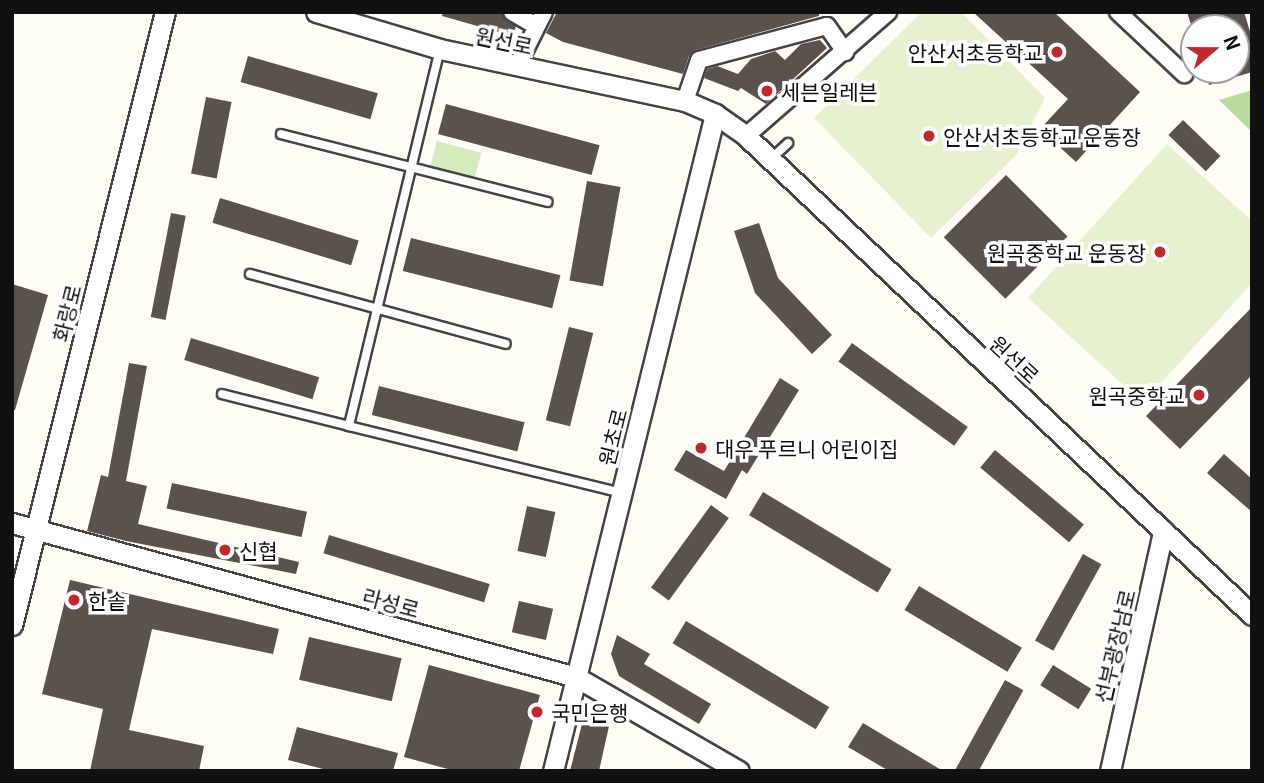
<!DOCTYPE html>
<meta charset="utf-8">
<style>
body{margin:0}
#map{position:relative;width:1264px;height:783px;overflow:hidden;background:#fffdf5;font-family:Georgia,"Noto Sans KR",serif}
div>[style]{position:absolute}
.green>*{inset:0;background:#d5ebbd;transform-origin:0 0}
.forest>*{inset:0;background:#b9dc9c}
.pitch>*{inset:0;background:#e6f2cf}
.building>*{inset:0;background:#5a524d;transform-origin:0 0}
.roads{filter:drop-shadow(2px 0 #444) drop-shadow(-2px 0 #444) drop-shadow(0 2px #444) drop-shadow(0 -2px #444)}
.service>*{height:8px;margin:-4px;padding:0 4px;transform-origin:4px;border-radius:4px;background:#fff}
.minor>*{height:16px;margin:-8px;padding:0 8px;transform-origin:8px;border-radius:8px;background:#fff}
.tertiary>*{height:19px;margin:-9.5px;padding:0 9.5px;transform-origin:9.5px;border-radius:9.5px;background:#fff}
.dots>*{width:19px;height:19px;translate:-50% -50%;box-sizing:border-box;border:4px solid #fff;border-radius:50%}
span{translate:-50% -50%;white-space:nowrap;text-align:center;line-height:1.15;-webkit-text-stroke:7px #fff;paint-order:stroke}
.street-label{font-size:21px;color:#111}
.poi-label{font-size:21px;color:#111}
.right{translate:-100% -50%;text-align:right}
.left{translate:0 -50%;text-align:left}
.frame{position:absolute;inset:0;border:14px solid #111;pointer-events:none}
.north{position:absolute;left:1180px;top:14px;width:70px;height:70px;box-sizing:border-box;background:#fff;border:2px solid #a0a0a0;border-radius:50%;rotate:70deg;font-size:19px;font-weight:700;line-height:28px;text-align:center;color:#111}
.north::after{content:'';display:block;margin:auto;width:24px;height:32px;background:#c4262e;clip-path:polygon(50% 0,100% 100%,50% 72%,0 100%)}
</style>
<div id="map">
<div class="green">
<i style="left:437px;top:141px;width:46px;height:27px;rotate:15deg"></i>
</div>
<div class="forest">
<i style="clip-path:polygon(1252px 90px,1252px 132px,1219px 100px)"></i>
</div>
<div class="pitch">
<i style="clip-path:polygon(922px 12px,961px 12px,1045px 98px,1017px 154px,931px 238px,814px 118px)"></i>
<i style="clip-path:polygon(1167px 144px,1252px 221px,1252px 283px,1143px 403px,1028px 298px)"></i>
</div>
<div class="building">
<i style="clip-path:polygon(443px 12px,499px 12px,516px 26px,513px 36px,442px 16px)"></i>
<i style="clip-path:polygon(557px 12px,819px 12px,819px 16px,696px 50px,689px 56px,683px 74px,563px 42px,546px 33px)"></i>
<i style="clip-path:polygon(973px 12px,1054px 12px,1140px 92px,1076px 162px,1040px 129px,1068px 99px)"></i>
<i style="clip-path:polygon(1187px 12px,1244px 12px,1252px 38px,1252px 72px,1209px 85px,1205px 70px,1236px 70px,1236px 28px,1192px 28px)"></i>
<i style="clip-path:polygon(820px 40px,827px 48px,766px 104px,741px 88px,738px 91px,704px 78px,707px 69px,717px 66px,738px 74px,751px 59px,775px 51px,785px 60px,801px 44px)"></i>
<i style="left:248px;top:56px;width:135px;height:27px;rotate:16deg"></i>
<i style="left:206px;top:97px;width:26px;height:78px;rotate:11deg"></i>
<i style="left:446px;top:104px;width:159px;height:31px;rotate:15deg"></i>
<i style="left:1183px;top:120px;width:52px;height:21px;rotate:44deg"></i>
<i style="left:1006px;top:175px;width:87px;height:88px;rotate:45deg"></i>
<i style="left:587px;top:181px;width:34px;height:101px;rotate:10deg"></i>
<i style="left:220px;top:198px;width:145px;height:26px;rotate:17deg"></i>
<i style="left:171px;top:213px;width:15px;height:106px;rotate:11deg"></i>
<i style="clip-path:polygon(759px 223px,778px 278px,832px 335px,812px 354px,755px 293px,734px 231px)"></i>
<i style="left:411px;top:238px;width:154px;height:34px;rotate:14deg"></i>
<i style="clip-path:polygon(12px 284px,48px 295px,15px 410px,12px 409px)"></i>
<i style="clip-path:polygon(1252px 307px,1252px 375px,1180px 449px,1146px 416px)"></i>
<i style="left:569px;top:327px;width:25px;height:96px;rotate:14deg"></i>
<i style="left:191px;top:338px;width:134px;height:23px;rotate:17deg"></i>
<i style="left:852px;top:343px;width:143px;height:23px;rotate:36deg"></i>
<i style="clip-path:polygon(129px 363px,147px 366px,126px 481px,147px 486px,138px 524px,299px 562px,296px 574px,126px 541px,87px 531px,101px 475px,108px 477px)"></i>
<i style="clip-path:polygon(780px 378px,799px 390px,747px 474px,742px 470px,726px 499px,674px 470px,686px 450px,724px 471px)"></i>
<i style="left:379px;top:386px;width:150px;height:30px;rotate:14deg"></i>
<i style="left:995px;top:450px;width:116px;height:23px;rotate:40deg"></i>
<i style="clip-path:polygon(1224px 454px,1252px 479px,1252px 512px,1207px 473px)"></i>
<i style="left:172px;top:483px;width:138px;height:26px;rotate:12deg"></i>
<i style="left:763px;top:492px;width:150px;height:27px;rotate:31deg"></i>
<i style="left:711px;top:505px;width:22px;height:102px;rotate:36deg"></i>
<i style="left:527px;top:506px;width:29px;height:46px;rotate:12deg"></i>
<i style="left:329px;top:535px;width:168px;height:19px;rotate:17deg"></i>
<i style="left:1083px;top:554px;width:21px;height:99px;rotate:29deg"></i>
<i style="clip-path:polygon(70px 580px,279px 629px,273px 654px,152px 629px,129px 730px,204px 746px,199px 771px,90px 771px,103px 709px,42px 694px)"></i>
<i style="left:919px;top:586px;width:120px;height:28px;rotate:31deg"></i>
<i style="left:519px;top:601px;width:35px;height:32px;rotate:13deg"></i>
<i style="left:686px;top:621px;width:167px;height:26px;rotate:31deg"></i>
<i style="clip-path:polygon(617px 635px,650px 654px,644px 664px,711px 704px,699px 724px,619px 676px,611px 654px)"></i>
<i style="left:309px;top:637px;width:95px;height:44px;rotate:13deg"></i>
<i style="clip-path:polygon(429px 665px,540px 695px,519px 771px,455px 771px,404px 757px)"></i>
<i style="left:1053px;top:665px;width:45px;height:24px;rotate:32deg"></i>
<i style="left:1005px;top:680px;width:21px;height:104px;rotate:29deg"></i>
<i style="clip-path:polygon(583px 720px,609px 726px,599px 771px,570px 771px)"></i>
<i style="clip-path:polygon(863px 723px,943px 771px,889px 771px,848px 747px)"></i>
<i style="clip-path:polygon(297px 727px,398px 753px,393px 771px,331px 771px,288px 760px)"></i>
</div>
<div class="roads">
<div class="service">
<i style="left:440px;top:49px;width:388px;rotate:103.6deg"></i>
<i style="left:349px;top:426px;width:281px;rotate:13.8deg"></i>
<i style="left:281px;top:134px;width:275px;rotate:14.3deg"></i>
<i style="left:772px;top:158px;width:22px;rotate:-43deg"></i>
<i style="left:250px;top:274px;width:265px;rotate:15.3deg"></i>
<i style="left:222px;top:394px;width:131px;rotate:14.1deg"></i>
</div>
<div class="minor">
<i style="left:512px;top:12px;width:28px;rotate:30deg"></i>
<i style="left:1118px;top:12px;width:91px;rotate:43.2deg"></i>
<i style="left:517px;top:66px;width:60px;rotate:-63.4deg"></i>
<i style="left:685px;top:101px;width:43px;rotate:-71.1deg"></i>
<i style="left:699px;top:60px;width:132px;rotate:-14.9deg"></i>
<i style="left:827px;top:26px;width:32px;rotate:55deg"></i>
<i style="left:746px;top:136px;width:189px;rotate:-41.1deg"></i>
</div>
<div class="tertiary">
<i style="left:316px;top:12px;width:129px;rotate:16.6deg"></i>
<i style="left:440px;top:49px;width:250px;rotate:12deg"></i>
<i style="left:685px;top:101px;width:33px;rotate:23deg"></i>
<i style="left:715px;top:114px;width:38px;rotate:35deg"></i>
<i style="left:746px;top:136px;width:697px;rotate:43.43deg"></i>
<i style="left:12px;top:523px;width:585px;rotate:15.27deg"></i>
<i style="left:576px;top:677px;width:188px;rotate:30deg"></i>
<i style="left:12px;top:625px;width:632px;rotate:-75.99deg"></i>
<i style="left:553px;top:771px;width:677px;rotate:-76.15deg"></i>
<i style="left:1110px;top:771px;width:246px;rotate:-77.5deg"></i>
</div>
</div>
<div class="dots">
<i style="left:1057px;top:52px;background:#c4262e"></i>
<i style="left:767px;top:91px;background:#c4262e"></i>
<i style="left:929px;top:136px;background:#c4262e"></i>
<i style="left:1160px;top:252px;background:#c4262e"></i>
<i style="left:1199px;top:395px;background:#c4262e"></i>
<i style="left:701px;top:448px;background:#c4262e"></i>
<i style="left:225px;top:550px;background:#c4262e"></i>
<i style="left:74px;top:600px;background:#c4262e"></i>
<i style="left:537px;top:712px;background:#c4262e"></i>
</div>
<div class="street-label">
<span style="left:504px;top:40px;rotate:12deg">원선로</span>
<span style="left:66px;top:313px;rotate:-76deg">화랑로</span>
<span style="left:1015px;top:359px;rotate:43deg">원선로</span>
<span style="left:612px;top:437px;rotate:-76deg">원초로</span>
<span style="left:391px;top:602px;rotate:15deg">라성로</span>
<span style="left:1114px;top:646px;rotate:-77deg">선부광장남로</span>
</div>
<div class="poi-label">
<span class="right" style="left:1043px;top:52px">안산서초등학교</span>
<span class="left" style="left:781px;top:91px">세븐일레븐</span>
<span class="left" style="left:943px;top:136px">안산서초등학교 운동장</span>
<span class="right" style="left:1146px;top:252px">원곡중학교 운동장</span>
<span class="right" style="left:1185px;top:395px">원곡중학교</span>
<span class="left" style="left:715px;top:448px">대우 푸르니 어린이집</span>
<span class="left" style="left:239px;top:550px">신협</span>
<span class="left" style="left:88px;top:600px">한솥</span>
<span class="left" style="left:551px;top:712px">국민은행</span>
</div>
<div class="frame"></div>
<div class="north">N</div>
</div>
